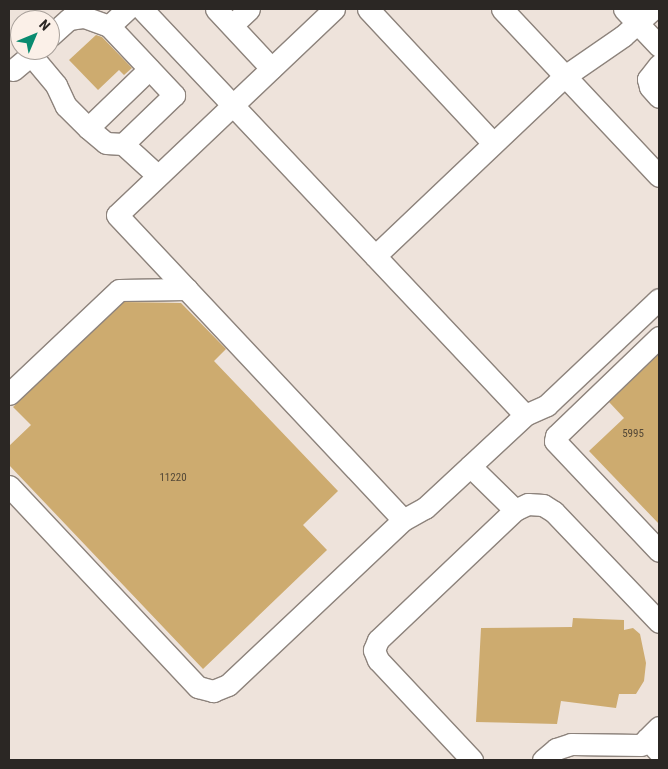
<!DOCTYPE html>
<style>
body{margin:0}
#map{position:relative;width:668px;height:769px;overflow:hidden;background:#eee3db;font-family:"Roboto Condensed",sans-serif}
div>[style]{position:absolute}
.building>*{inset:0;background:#cdab6f}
.roads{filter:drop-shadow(1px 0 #8d837c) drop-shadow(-1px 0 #8d837c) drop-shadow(0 1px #8d837c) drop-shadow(0 -1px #8d837c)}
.minor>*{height:21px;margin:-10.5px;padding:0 10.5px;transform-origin:10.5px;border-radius:10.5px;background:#fff}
span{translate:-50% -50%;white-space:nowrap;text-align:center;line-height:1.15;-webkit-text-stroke:4px #fbf0e8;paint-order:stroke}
.number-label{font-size:11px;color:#544837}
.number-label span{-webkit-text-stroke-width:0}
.frame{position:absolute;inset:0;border:10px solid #2b2724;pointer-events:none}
.north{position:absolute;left:10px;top:10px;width:50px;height:50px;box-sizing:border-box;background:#fbf0e8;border:1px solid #a8a09a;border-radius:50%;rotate:45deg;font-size:14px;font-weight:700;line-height:20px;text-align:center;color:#2b2724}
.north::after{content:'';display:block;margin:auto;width:18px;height:22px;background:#098b70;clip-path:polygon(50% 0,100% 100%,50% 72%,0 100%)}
</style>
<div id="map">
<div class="building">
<i style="clip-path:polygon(96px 35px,102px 37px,132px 68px,124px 75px,119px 70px,98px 90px,69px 60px)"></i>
<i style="clip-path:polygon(124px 302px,181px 303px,226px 349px,214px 361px,338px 491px,303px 525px,327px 550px,203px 669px,9px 465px,9px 446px,31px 425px,13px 407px)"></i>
<i style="clip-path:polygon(659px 354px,659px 524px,589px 451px,624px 418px,609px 402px)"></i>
<i style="clip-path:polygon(573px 618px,624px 620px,624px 630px,633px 628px,640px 634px,646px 663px,644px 681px,636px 694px,619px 694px,616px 708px,561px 701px,557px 724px,476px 722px,481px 628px,572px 627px)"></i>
</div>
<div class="roads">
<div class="minor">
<i style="left:142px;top:9px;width:558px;rotate:46.67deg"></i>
<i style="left:216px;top:9px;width:81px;rotate:47deg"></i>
<i style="left:334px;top:9px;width:299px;rotate:136.5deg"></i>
<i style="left:117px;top:215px;width:418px;rotate:46.8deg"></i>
<i style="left:368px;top:9px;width:183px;rotate:47deg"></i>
<i style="left:502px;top:9px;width:229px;rotate:46.8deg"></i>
<i style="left:624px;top:9px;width:51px;rotate:46.6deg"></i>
<i style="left:232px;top:25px;width:23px;rotate:-43deg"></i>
<i style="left:109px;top:26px;width:95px;rotate:46.7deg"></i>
<i style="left:174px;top:95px;width:71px;rotate:136.1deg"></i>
<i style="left:50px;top:36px;width:25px;rotate:-42deg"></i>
<i style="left:69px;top:19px;width:15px;rotate:-8deg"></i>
<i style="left:84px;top:17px;width:27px;rotate:20deg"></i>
<i style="left:109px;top:26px;width:25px;rotate:-43deg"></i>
<i style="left:36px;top:50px;width:7px;rotate:135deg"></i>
<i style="left:31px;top:55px;width:39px;rotate:50deg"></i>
<i style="left:56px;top:85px;width:23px;rotate:65deg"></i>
<i style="left:66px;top:106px;width:31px;rotate:45deg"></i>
<i style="left:88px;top:128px;width:23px;rotate:40deg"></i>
<i style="left:106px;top:143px;width:17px;rotate:3deg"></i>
<i style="left:123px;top:144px;width:46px;rotate:42.4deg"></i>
<i style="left:659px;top:65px;width:18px;rotate:128deg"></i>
<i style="left:648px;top:79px;width:8px;rotate:76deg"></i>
<i style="left:650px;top:87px;width:13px;rotate:48deg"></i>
<i style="left:13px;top:70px;width:23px;rotate:-40deg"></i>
<i style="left:88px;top:128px;width:85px;rotate:-44deg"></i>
<i style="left:375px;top:256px;width:262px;rotate:-43.5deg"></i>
<i style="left:565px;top:76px;width:70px;rotate:-34.6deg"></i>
<i style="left:623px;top:36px;width:40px;rotate:-42deg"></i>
<i style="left:659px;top:337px;width:143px;rotate:136.1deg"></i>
<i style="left:556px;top:436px;width:5px;rotate:101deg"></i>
<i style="left:555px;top:441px;width:151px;rotate:46.6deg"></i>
<i style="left:9px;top:394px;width:151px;rotate:-43.4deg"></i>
<i style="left:119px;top:290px;width:68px;rotate:-0.8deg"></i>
<i style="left:470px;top:466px;width:63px;rotate:44.4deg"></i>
<i style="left:515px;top:510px;width:14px;rotate:-25deg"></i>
<i style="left:528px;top:504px;width:15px;rotate:4deg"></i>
<i style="left:543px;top:505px;width:13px;rotate:32deg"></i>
<i style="left:554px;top:512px;width:152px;rotate:46.3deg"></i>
<i style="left:9px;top:486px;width:276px;rotate:46.8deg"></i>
<i style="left:198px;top:687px;width:16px;rotate:15deg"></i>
<i style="left:213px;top:691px;width:16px;rotate:-22deg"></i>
<i style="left:228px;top:685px;width:241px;rotate:-43.3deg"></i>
<i style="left:403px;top:520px;width:25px;rotate:-29deg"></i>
<i style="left:425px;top:508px;width:137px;rotate:-42.9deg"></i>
<i style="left:525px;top:415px;width:24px;rotate:-24deg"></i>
<i style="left:547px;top:405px;width:154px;rotate:-43.4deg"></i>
<i style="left:659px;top:727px;width:17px;rotate:135deg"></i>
<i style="left:647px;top:739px;width:18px;rotate:47deg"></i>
<i style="left:472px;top:760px;width:137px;rotate:-133.2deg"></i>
<i style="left:378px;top:660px;width:11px;rotate:-112deg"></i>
<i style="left:374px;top:650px;width:11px;rotate:-68deg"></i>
<i style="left:378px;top:640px;width:189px;rotate:-43.5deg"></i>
<i style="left:543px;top:760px;width:17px;rotate:-40deg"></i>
<i style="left:556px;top:749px;width:16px;rotate:-18deg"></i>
<i style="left:571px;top:744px;width:70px;rotate:0.8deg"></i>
<i style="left:641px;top:745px;width:8px;rotate:-45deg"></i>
</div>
</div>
<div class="number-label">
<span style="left:633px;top:434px">5995</span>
<span style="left:173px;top:478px">11220</span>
</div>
<div class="frame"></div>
<div class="north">N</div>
</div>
